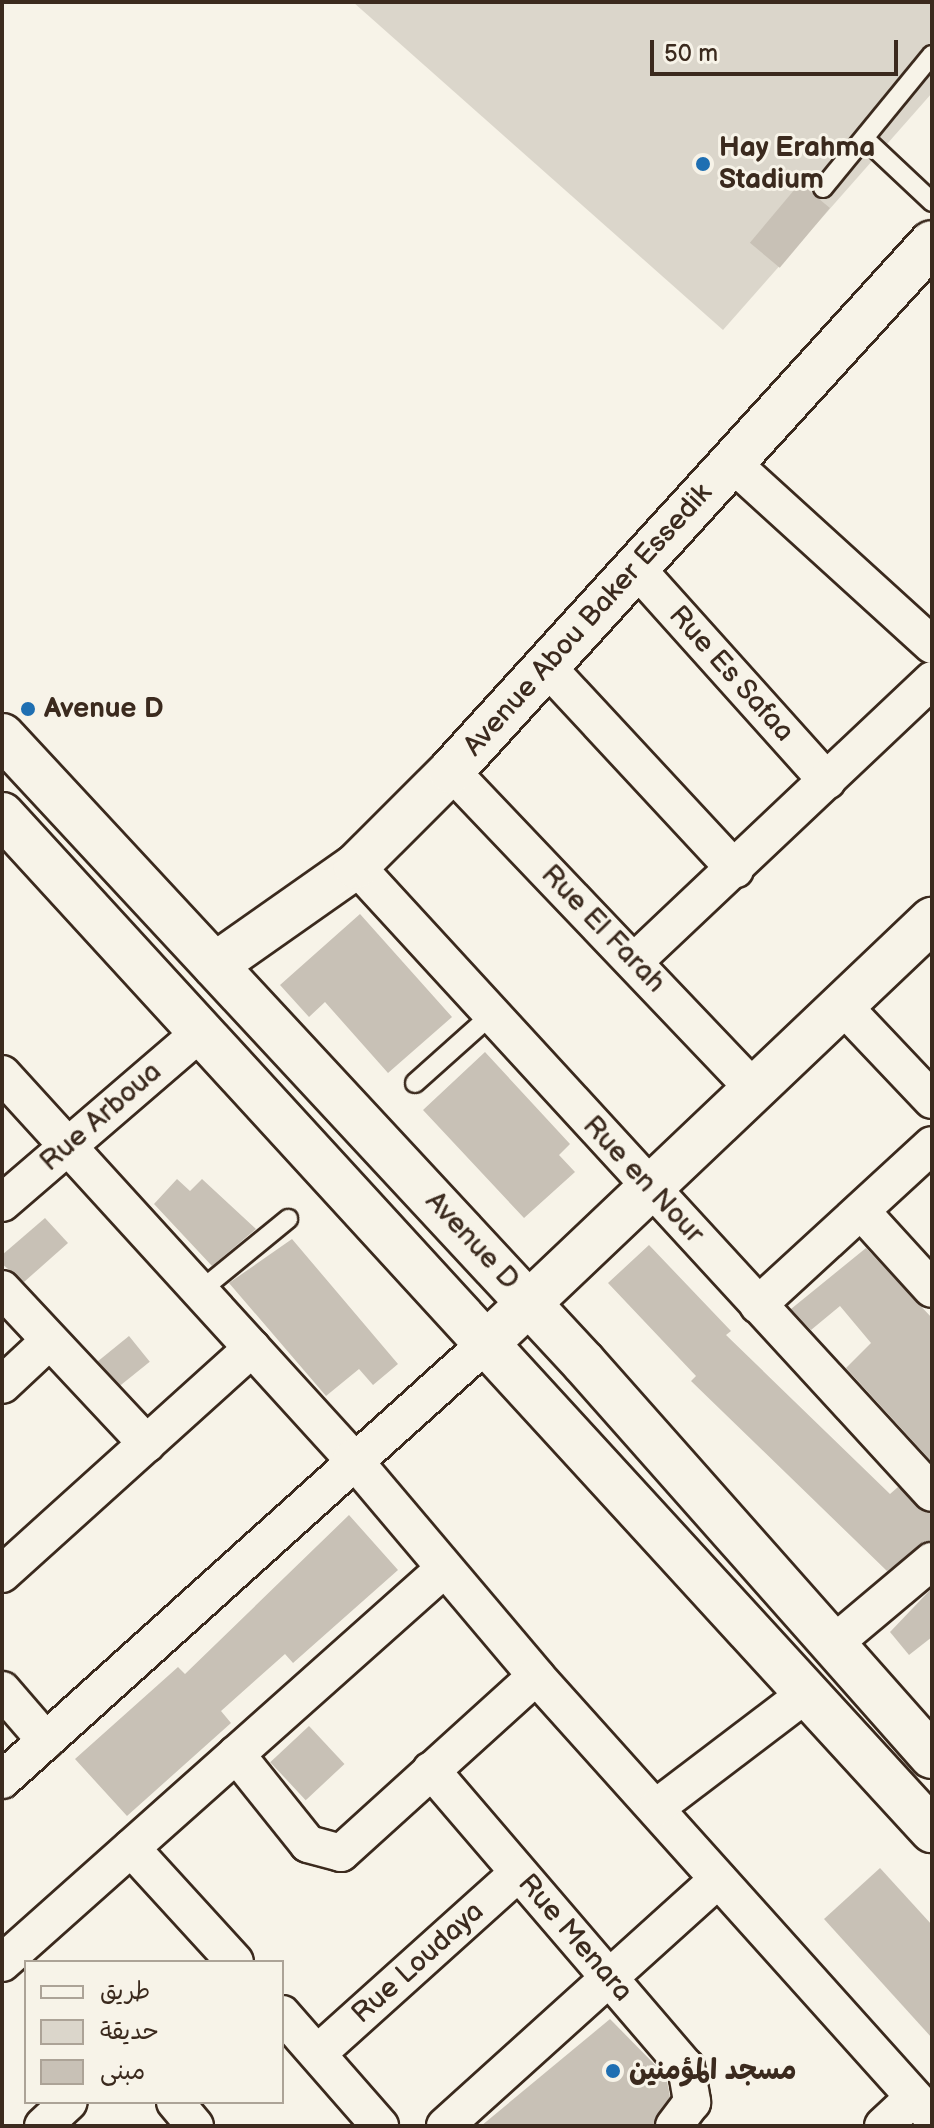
<!DOCTYPE html>
<meta charset="utf-8">
<style>
body{margin:0}
#map{position:relative;width:934px;height:2128px;overflow:hidden;background:#f7f3e8;font-family:"Balsamiq Sans","Playpen Sans Arabic",sans-serif}
div>[style]{position:absolute}
.green>*{inset:0;background:#dbd6cb}
.building>*{inset:0;background:#c8c1b6;transform-origin:0 0}
.roads{filter:drop-shadow(2px 0 #3b2a1e) drop-shadow(-2px 0 #3b2a1e) drop-shadow(0 2px #3b2a1e) drop-shadow(0 -2px #3b2a1e)}
.service>*{height:18px;margin:-9px;padding:0 9px;transform-origin:9px;border-radius:9px;background:#f7f3e8}
.minor>*{height:36px;margin:-18px;padding:0 18px;transform-origin:18px;border-radius:18px;background:#f7f3e8}
.tertiary>*{height:44px;margin:-22px;padding:0 22px;transform-origin:22px;border-radius:22px;background:#f7f3e8}
.primary>*{height:44px;margin:-22px;padding:0 22px;transform-origin:22px;border-radius:22px;background:#f7f3e8}
.dots>*{width:22px;height:22px;translate:-50% -50%;box-sizing:border-box;border:4px solid #f7f3e8;border-radius:50%}
span{translate:-50% -50%;white-space:nowrap;text-align:center;line-height:1.15;-webkit-text-stroke:6px #f7f3e8;paint-order:stroke}
.poi-label{font-size:28px;color:#3b2a1e;font-weight:700}
.left{translate:0 -50%;text-align:left}
.street-label{font-size:28px;color:#3b2a1e}
.frame{position:absolute;inset:0;border:4px solid #3b2a1e;pointer-events:none}
.legend{position:absolute;left:24px;top:1960px;width:260px;height:144px;box-sizing:border-box;background:#f7f3e8;border:2px solid #aca397;margin:0;padding:10px 14px;list-style:none;font-size:24px;color:#3b2a1e}
.legend li{display:flex;align-items:center;gap:16px;height:40px}
.legend b{width:40px;border:2px solid #aca397}
.scale{position:absolute;left:650px;top:40px;width:248px;height:36px;box-sizing:border-box;border:4px solid #3b2a1e;border-top:0;padding-left:10px;font-size:24px;line-height:28px;white-space:nowrap;color:#3b2a1e;-webkit-text-stroke:6px #f7f3e8;paint-order:stroke}
</style>
<div id="map">
<div class="green">
<i style="clip-path:polygon(353px 2px,932px 2px,932px 93px,723px 330px)"></i>
</div>
<div class="building">
<i style="left:800px;top:183px;width:39px;height:78px;rotate:40deg"></i>
<i style="clip-path:polygon(360px 914px,452px 1017px,388px 1073px,325px 1002px,309px 1017px,280px 985px)"></i>
<i style="clip-path:polygon(485px 1052px,570px 1144px,559px 1155px,575px 1172px,524px 1218px,423px 1110px)"></i>
<i style="clip-path:polygon(177px 1179px,190px 1191px,202px 1179px,256px 1229px,212px 1266px,154px 1204px)"></i>
<i style="clip-path:polygon(45px 1218px,68px 1243px,24px 1282px,2px 1264px,2px 1255px)"></i>
<i style="clip-path:polygon(292px 1239px,398px 1364px,373px 1385px,359px 1369px,326px 1396px,229px 1283px)"></i>
<i style="clip-path:polygon(649px 1245px,731px 1331px,726px 1335px,890px 1494px,898px 1487px,932px 1513px,932px 1541px,887px 1571px,691px 1381px,696px 1376px,608px 1283px)"></i>
<i style="clip-path:polygon(866px 1248px,932px 1318px,932px 1462px,846px 1368px,871px 1343px,840px 1306px,811px 1330px,791px 1309px)"></i>
<i style="left:129px;top:1336px;width:33px;height:40px;rotate:51deg"></i>
<i style="clip-path:polygon(349px 1515px,398px 1570px,293px 1663px,285px 1654px,221px 1711px,231px 1723px,127px 1816px,75px 1759px,178px 1667px,185px 1674px)"></i>
<i style="clip-path:polygon(932px 1588px,932px 1637px,909px 1655px,890px 1632px)"></i>
<i style="left:309px;top:1726px;width:52px;height:53px;rotate:47deg"></i>
<i style="clip-path:polygon(880px 1868px,932px 1925px,932px 2038px,824px 1919px)"></i>
<i style="clip-path:polygon(610px 2019px,666px 2076px,670px 2097px,653px 2126px,481px 2126px)"></i>
</div>
<div class="roads">
<div class="service">
<i style="left:865px;top:139px;width:92px;rotate:43.2deg"></i>
<i style="left:823px;top:188px;width:172px;rotate:-50.7deg"></i>
<i style="left:415px;top:1083px;width:101px;rotate:-41.8deg"></i>
<i style="left:200px;top:1291px;width:114px;rotate:-39.3deg"></i>
</div>
<div class="minor">
<i style="left:732px;top:463px;width:270px;rotate:42.3deg"></i>
<i style="left:636px;top:568px;width:286px;rotate:48.1deg"></i>
<i style="left:548px;top:668px;width:275px;rotate:47.1deg"></i>
<i style="left:451px;top:771px;width:438px;rotate:46.4deg"></i>
<i style="left:356px;top:866px;width:851px;rotate:47.43deg"></i>
<i style="left:635px;top:961px;width:409px;rotate:-43.4deg"></i>
<i style="left:842px;top:1005px;width:131px;rotate:46.5deg"></i>
<i style="left:2px;top:1074px;width:520px;rotate:47.65deg"></i>
<i style="left:352px;top:1458px;width:285px;rotate:49.8deg"></i>
<i style="left:536px;top:1676px;width:593px;rotate:48.08deg"></i>
<i style="left:2px;top:1203px;width:262px;rotate:-40.7deg"></i>
<i style="left:861px;top:1211px;width:105px;rotate:47.7deg"></i>
<i style="left:2px;top:1289px;width:212px;rotate:46.9deg"></i>
<i style="left:758px;top:1305px;width:236px;rotate:-42.6deg"></i>
<i style="left:2px;top:1385px;width:64px;rotate:-43.1deg"></i>
<i style="left:2px;top:1574px;width:337px;rotate:-42.1deg"></i>
<i style="left:831px;top:1646px;width:132px;rotate:-40.1deg"></i>
<i style="left:2px;top:1690px;width:67px;rotate:49.2deg"></i>
<i style="left:236px;top:1754px;width:115px;rotate:51.3deg"></i>
<i style="left:308px;top:1844px;width:34px;rotate:15deg"></i>
<i style="left:341px;top:1853px;width:263px;rotate:-42.2deg"></i>
<i style="left:431px;top:1770px;width:391px;rotate:49.4deg"></i>
<i style="left:686px;top:2067px;width:36px;rotate:80deg"></i>
<i style="left:692px;top:2102px;width:30px;rotate:127deg"></i>
<i style="left:2px;top:1780px;width:657px;rotate:-42.04deg"></i>
<i style="left:657px;top:1807px;width:188px;rotate:-37.2deg"></i>
<i style="left:131px;top:1848px;width:154px;rotate:47.6deg"></i>
<i style="left:2px;top:1963px;width:591px;rotate:-41.71deg"></i>
<i style="left:282px;top:2014px;width:149px;rotate:48.8deg"></i>
<i style="left:318px;top:2053px;width:269px;rotate:-42deg"></i>
<i style="left:175px;top:2102px;width:31px;rotate:50deg"></i>
<i style="left:43px;top:2126px;width:35px;rotate:-43deg"></i>
<i style="left:445px;top:2126px;width:368px;rotate:-42.1deg"></i>
<i style="left:883px;top:2126px;width:40px;rotate:-43deg"></i>
</div>
<div class="tertiary">
<i style="left:215px;top:965px;width:172px;rotate:-35.1deg"></i>
<i style="left:356px;top:866px;width:134px;rotate:-45deg"></i>
<i style="left:451px;top:771px;width:714px;rotate:-47.67deg"></i>
<i style="left:490px;top:1340px;width:610px;rotate:-43.54deg"></i>
</div>
<div class="primary">
<i style="left:2px;top:736px;width:855px;rotate:47.13deg"></i>
<i style="left:584px;top:1363px;width:525px;rotate:48.48deg"></i>
<i style="left:2px;top:815px;width:1377px;rotate:47.5deg"></i>
</div>
</div>
<div class="dots">
<i style="left:703px;top:164px;background:#1f6fb2"></i>
<i style="left:28px;top:709px;background:#1f6fb2"></i>
<i style="left:613px;top:2071px;background:#1f6fb2"></i>
</div>
<div class="poi-label">
<span class="left" style="left:719px;top:164px">Hay Erahma<br>Stadium</span>
<span class="left" style="left:44px;top:709px">Avenue D</span>
<span class="left" style="left:629px;top:2071px">مسجد المؤمنين</span>
</div>
<div class="street-label">
<span style="left:588px;top:620px;rotate:-48deg">Avenue Abou Baker Essedik</span>
<span style="left:731px;top:674px;rotate:48deg">Rue Es Safaa</span>
<span style="left:603px;top:929px;rotate:46deg">Rue El Farah</span>
<span style="left:101px;top:1117px;rotate:-41deg">Rue Arboua</span>
<span style="left:643px;top:1180px;rotate:47deg">Rue en Nour</span>
<span style="left:472px;top:1241px;rotate:47deg">Avenue D</span>
<span style="left:575px;top:1938px;rotate:49deg">Rue Menara</span>
<span style="left:418px;top:1963px;rotate:-42deg">Rue Loudaya</span>
</div>
<div class="frame"></div>
<ul class="legend">
<li><b style="height:10px;background:#f7f3e8"></b>طريق</li>
<li><b style="height:22px;background:#dbd6cb"></b>حديقة</li>
<li><b style="height:22px;background:#c8c1b6"></b>مبنى</li>
</ul>
<div class="scale">50 m</div>
</div>
